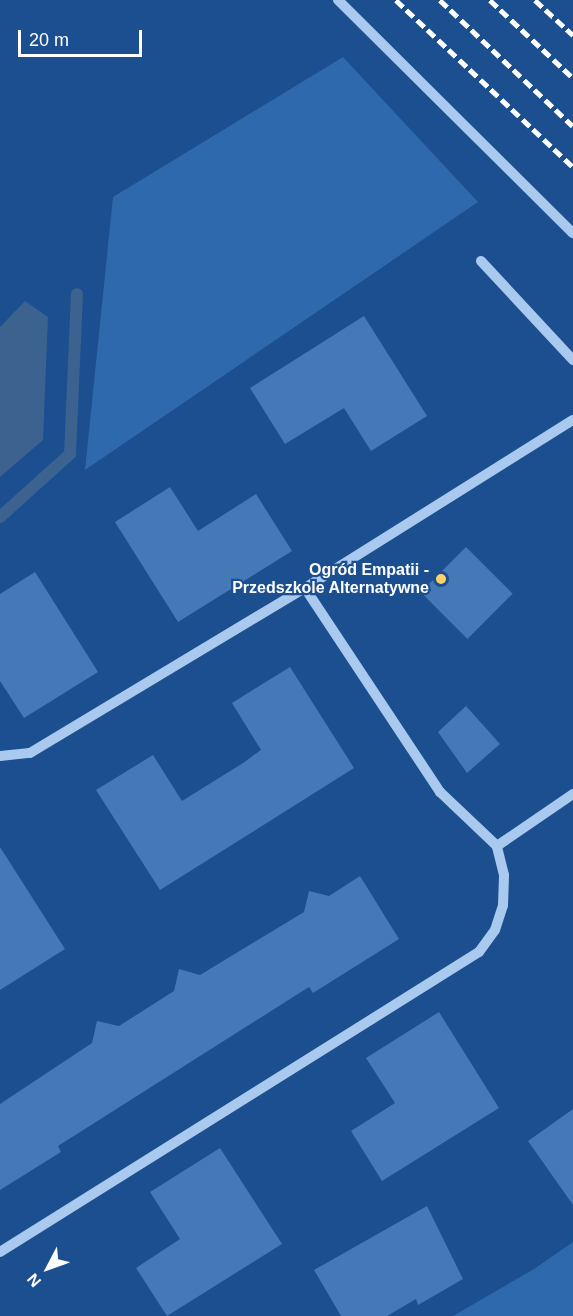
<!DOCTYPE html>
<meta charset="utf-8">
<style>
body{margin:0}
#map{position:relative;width:573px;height:1316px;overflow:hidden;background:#1b4f8f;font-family:Helvetica,sans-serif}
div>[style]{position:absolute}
.green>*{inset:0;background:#2e69ad}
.water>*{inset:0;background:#3c6290}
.stream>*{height:12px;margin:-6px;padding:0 6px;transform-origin:6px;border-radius:6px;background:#3c6290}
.building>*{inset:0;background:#4478b7;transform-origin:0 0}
.minor>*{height:10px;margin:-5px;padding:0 5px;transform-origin:5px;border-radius:5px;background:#a9c9ee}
.rail>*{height:4.5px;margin-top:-2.25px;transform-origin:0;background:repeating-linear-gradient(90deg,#fff 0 10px,transparent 0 14.5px)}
.dots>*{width:16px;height:16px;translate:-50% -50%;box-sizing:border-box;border:3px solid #1b4f8f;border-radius:50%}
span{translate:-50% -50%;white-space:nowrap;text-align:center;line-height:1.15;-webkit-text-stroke:4.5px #1b4f8f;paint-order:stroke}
.poi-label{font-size:16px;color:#fff;font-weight:700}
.right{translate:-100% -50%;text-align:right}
.north{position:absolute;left:18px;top:1238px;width:60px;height:60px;-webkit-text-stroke:4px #1b4f8f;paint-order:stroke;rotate:229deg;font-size:16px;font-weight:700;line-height:24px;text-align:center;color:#fff}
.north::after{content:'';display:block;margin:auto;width:21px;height:27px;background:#fff;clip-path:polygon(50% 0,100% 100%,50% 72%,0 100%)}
.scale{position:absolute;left:18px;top:30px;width:124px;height:27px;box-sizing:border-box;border:3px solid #fff;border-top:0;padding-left:8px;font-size:18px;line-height:21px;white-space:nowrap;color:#fff;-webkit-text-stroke:4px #1b4f8f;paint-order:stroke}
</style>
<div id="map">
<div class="green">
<i style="clip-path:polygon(343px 57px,478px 202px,85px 470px,113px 197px)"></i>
<i style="clip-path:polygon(573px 1242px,573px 1316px,453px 1316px,534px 1269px)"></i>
</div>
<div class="water">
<i style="clip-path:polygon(25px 301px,48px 317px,43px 440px,0 477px,0 327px)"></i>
</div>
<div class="stream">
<i style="left:0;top:517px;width:94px;rotate:-42deg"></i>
<i style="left:70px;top:454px;width:160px;rotate:-87.5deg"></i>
</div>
<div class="building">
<i style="clip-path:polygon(364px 316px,427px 416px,371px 451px,344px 408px,285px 444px,250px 388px)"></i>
<i style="clip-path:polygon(170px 487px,198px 531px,256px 494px,292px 551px,178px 622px,115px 522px)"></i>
<i style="left:466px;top:547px;width:66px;height:64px;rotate:45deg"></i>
<i style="clip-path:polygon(35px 572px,98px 672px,24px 718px,0 681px,0 594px)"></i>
<i style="clip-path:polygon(290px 667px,354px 768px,160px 890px,96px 790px,153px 755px,182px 801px,243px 763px,261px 750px,232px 703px)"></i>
<i style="clip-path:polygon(466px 706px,500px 744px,467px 773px,438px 732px)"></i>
<i style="clip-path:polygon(0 847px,65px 949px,0 990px)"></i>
<i style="clip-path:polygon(360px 876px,399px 939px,313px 993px,309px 987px,58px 1146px,61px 1152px,0 1190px,0 1104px,92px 1043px,97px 1021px,119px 1026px,174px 991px,179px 969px,200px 975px,304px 912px,309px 891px,329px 896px)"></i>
<i style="clip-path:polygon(439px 1012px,499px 1108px,382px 1181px,351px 1131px,395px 1103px,366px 1058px)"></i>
<i style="clip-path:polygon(573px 1109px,573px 1205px,528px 1141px)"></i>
<i style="clip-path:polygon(220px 1148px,282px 1244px,167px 1316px,136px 1268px,180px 1239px,150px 1192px)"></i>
<i style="clip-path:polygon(427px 1206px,463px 1279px,418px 1305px,416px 1299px,387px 1316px,341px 1316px,314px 1270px)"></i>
</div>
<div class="minor">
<i style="left:338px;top:0;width:331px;rotate:44.8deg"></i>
<i style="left:481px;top:261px;width:135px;rotate:47.1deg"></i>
<i style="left:0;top:756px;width:30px;rotate:-6deg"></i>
<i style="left:30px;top:753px;width:321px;rotate:-31deg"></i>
<i style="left:305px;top:588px;width:316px;rotate:-32.1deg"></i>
<i style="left:497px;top:846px;width:92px;rotate:-34.4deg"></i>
<i style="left:0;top:1252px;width:565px;rotate:-32.06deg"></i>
<i style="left:479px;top:952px;width:27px;rotate:-54deg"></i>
<i style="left:495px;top:930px;width:26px;rotate:-72deg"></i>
<i style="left:503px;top:905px;width:30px;rotate:-88deg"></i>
<i style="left:504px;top:875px;width:30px;rotate:-104deg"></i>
<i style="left:497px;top:846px;width:79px;rotate:-136.5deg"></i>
<i style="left:440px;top:792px;width:245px;rotate:-123.5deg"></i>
</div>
<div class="rail">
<i style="left:396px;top:0;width:243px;rotate:43.3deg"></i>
<i style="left:440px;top:0;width:183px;rotate:43.5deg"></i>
<i style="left:490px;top:0;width:114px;rotate:43.2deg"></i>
<i style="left:535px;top:0;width:52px;rotate:42.6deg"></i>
</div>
<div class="dots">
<i style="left:441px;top:579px;background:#ffd166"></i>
</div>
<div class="poi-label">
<span class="right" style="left:429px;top:579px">Ogród Empatii -<br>Przedszkole Alternatywne</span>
</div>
<div class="north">N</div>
<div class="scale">20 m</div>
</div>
